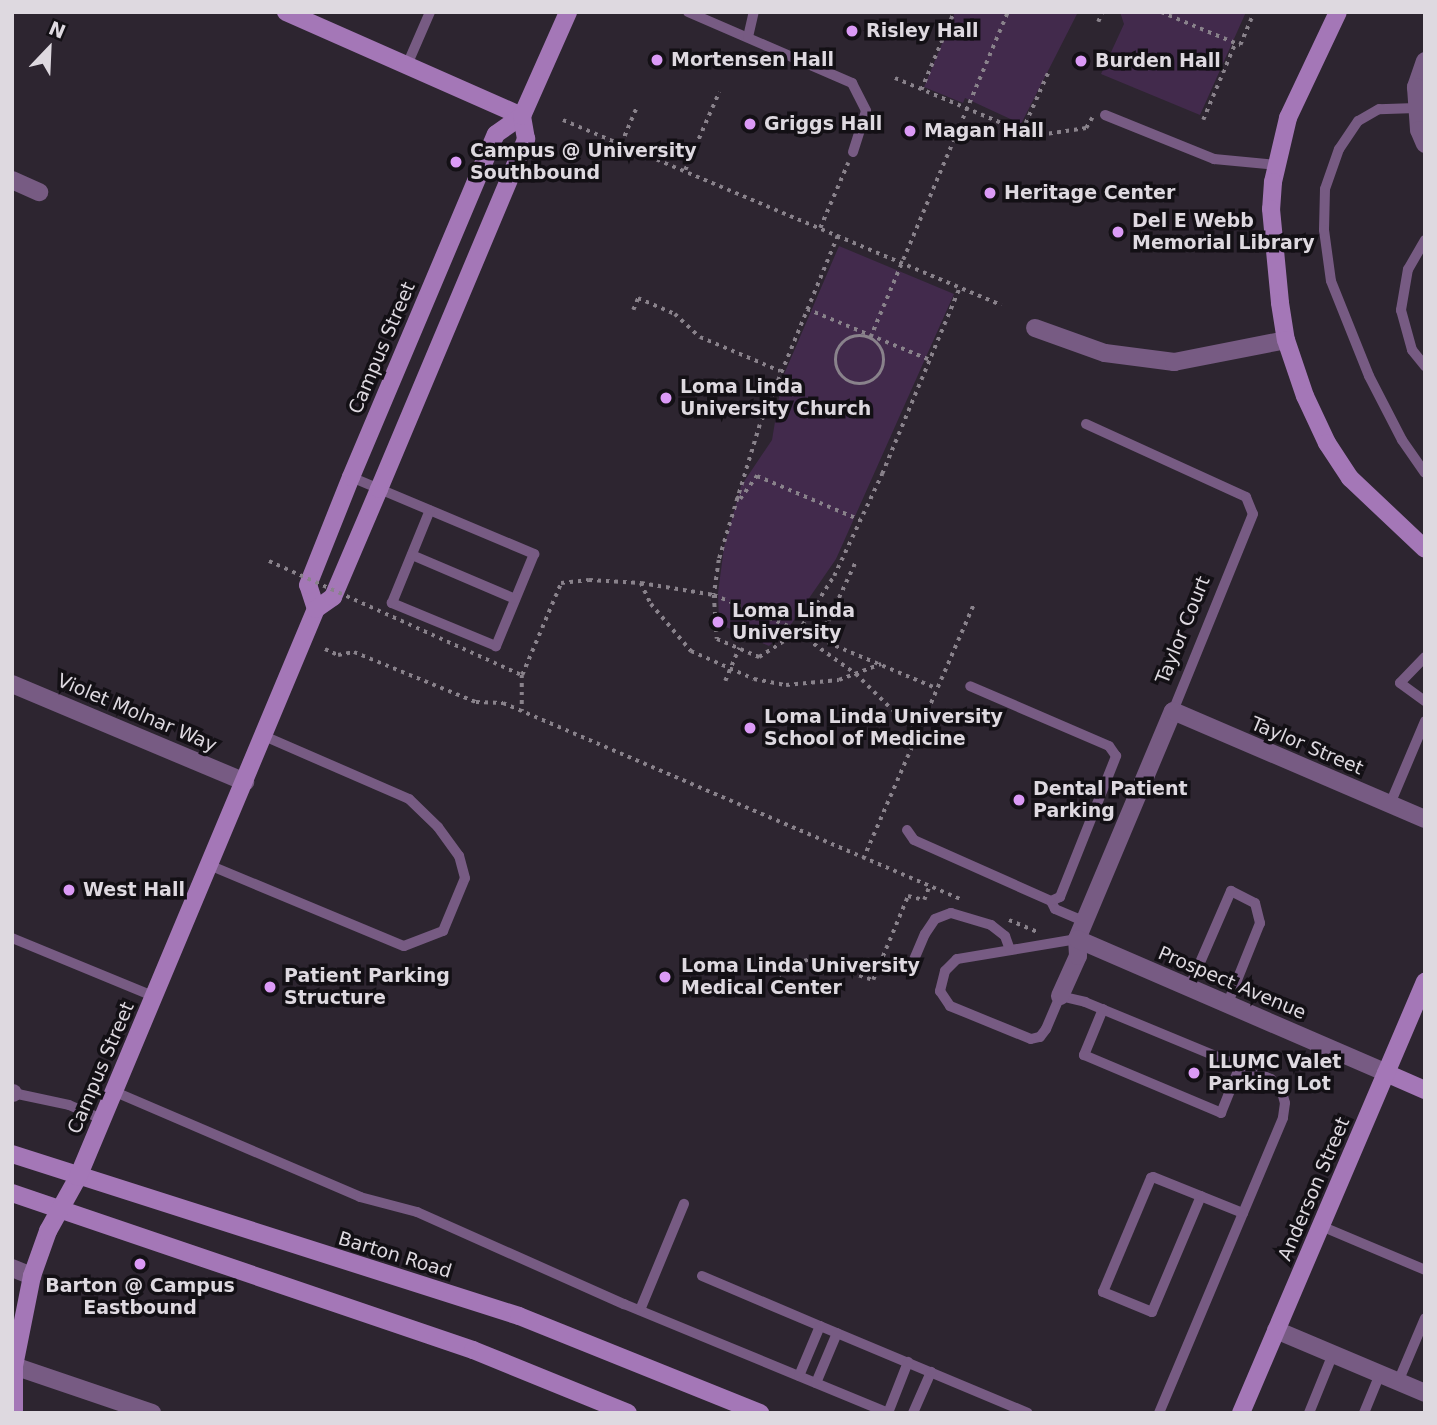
<!DOCTYPE html>
<style>
body{margin:0}
#map{position:relative;width:1437px;height:1425px;overflow:hidden;background:#2d2530;font-family:"DejaVu Sans",sans-serif}
div>[style]{position:absolute}
.green>*{inset:0;background:#422a4c}
.path>*{height:3.5px;margin-top:-1.75px;transform-origin:0;background:repeating-linear-gradient(90deg,#89828b 0 3.5px,transparent 0 8.5px)}
.path>.ring{margin:-1.75px;padding:0;box-sizing:content-box;background:none;border:3.5px solid #89828b;border-radius:50%}
.lane>*{height:10px;margin:-5px;padding:0 5px;transform-origin:5px;border-radius:5px;background:#775b83}
.street>*{height:18px;margin:-9px;padding:0 9px;transform-origin:9px;border-radius:9px;background:#775b83}
.secondary>*{height:18px;margin:-9px;padding:0 9px;transform-origin:9px;border-radius:9px;background:#a477b7}
.path-bridge>*{height:3.5px;margin-top:-1.75px;transform-origin:0;background:repeating-linear-gradient(90deg,#89828b 0 3.5px,transparent 0 8.5px)}
.dots>*{width:19px;height:19px;translate:-50% -50%;box-sizing:border-box;border:4px solid #131015;border-radius:50%}
span{translate:-50% -50%;white-space:nowrap;text-align:center;line-height:1.15;-webkit-text-stroke:7px #131015;paint-order:stroke}
.poi-label{font-size:19px;color:#ded9e0;font-weight:700}
.left{translate:0 -50%;text-align:left}
.street-label{font-size:19px;color:#ded9e0}
.frame{position:absolute;inset:0;border:14px solid #ded9e0;pointer-events:none}
.north{position:absolute;left:14px;top:14px;width:70px;height:70px;-webkit-text-stroke:5px #131015;paint-order:stroke;rotate:23deg;font-size:19px;font-weight:700;line-height:28px;text-align:center;color:#ded9e0}
.north::after{content:'';display:block;margin:auto;width:24px;height:32px;background:#ded9e0;clip-path:polygon(50% 0,100% 100%,50% 72%,0 100%)}
</style>
<div id="map">
<div class="green">
<i style="clip-path:polygon(955px 12px,1078px 12px,1021px 124px,965px 98px,963px 103px,924px 87px)"></i>
<i style="clip-path:polygon(1120px 12px,1246px 12px,1200px 115px,1101px 74px,1124px 24px)"></i>
<i style="clip-path:polygon(839px 246px,954px 294px,836px 559px,792px 623px,769px 646px,719px 624px,718px 593px,724px 547px,741px 486px,772px 440px,782px 379px)"></i>
</div>
<div class="path">
<i style="left:1161px;top:12px;width:86px;rotate:22.7deg"></i>
<i style="left:1240px;top:45px;width:36px;rotate:-67deg"></i>
<i style="left:1098px;top:22px;width:11px;rotate:-68deg"></i>
<i style="left:895px;top:78px;width:149px;rotate:22.9deg"></i>
<i style="left:1032px;top:136px;width:55px;rotate:-8.4deg"></i>
<i style="left:1086px;top:128px;width:12px;rotate:-59deg"></i>
<i style="left:921px;top:90px;width:85px;rotate:-67.1deg"></i>
<i style="left:563px;top:120px;width:476px;rotate:22.9deg"></i>
<i style="left:1203px;top:120px;width:82px;rotate:-67.2deg"></i>
<i style="left:1022px;top:131px;width:64px;rotate:-65.9deg"></i>
<i style="left:621px;top:144px;width:39px;rotate:-67deg"></i>
<i style="left:685px;top:170px;width:85px;rotate:-66.4deg"></i>
<i style="left:820px;top:228px;width:71px;rotate:-66.7deg"></i>
<i style="left:838px;top:236px;width:204px;rotate:112.4deg"></i>
<i style="left:760px;top:425px;width:141px;rotate:106.9deg"></i>
<i style="left:719px;top:560px;width:35px;rotate:98deg"></i>
<i style="left:714px;top:595px;width:44px;rotate:86.1deg"></i>
<i style="left:717px;top:639px;width:46px;rotate:23.2deg"></i>
<i style="left:759px;top:657px;width:46px;rotate:-32.7deg"></i>
<i style="left:798px;top:632px;width:67px;rotate:-57.3deg"></i>
<i style="left:834px;top:576px;width:113px;rotate:-64.8deg"></i>
<i style="left:882px;top:474px;width:203px;rotate:-67.4deg"></i>
<i style="left:807px;top:309px;width:133px;rotate:22.5deg"></i>
<i style="left:633px;top:310px;width:13px;rotate:-67deg"></i>
<i style="left:638px;top:298px;width:40px;rotate:23.4deg"></i>
<i style="left:675px;top:314px;width:34px;rotate:43deg"></i>
<i style="left:700px;top:337px;width:87px;rotate:23deg"></i>
<i class="ring" style="left:836px;top:336px;width:44.5px;height:44.5px"></i>
<i style="left:870px;top:338px;width:354px;rotate:-67.1deg"></i>
<i style="left:736px;top:497px;width:4px;rotate:27deg"></i>
<i style="left:740px;top:499px;width:29px;rotate:-54deg"></i>
<i style="left:757px;top:476px;width:112px;rotate:23.1deg"></i>
<i style="left:641px;top:583px;width:23px;rotate:65deg"></i>
<i style="left:651px;top:604px;width:62px;rotate:49.6deg"></i>
<i style="left:691px;top:651px;width:69px;rotate:24deg"></i>
<i style="left:754px;top:679px;width:33px;rotate:11deg"></i>
<i style="left:786px;top:685px;width:53px;rotate:-5.4deg"></i>
<i style="left:839px;top:680px;width:45px;rotate:-20.9deg"></i>
<i style="left:800px;top:634px;width:69px;rotate:35.5deg"></i>
<i style="left:856px;top:674px;width:84px;rotate:44.5deg"></i>
<i style="left:812px;top:636px;width:134px;rotate:22.8deg"></i>
<i style="left:325px;top:649px;width:14px;rotate:25deg"></i>
<i style="left:338px;top:655px;width:16px;rotate:-11deg"></i>
<i style="left:354px;top:652px;width:132px;rotate:22.3deg"></i>
<i style="left:476px;top:702px;width:27px;rotate:2deg"></i>
<i style="left:503px;top:703px;width:497px;rotate:23.2deg"></i>
<i style="left:522px;top:675px;width:100px;rotate:-67deg"></i>
<i style="left:561px;top:583px;width:28px;rotate:-6deg"></i>
<i style="left:589px;top:580px;width:52px;rotate:3.3deg"></i>
<i style="left:641px;top:583px;width:74px;rotate:9.3deg"></i>
<i style="left:714px;top:595px;width:106px;rotate:22.7deg"></i>
<i style="left:812px;top:636px;width:22px;rotate:-43deg"></i>
<i style="left:828px;top:621px;width:64px;rotate:-65deg"></i>
<i style="left:725px;top:681px;width:36px;rotate:-67deg"></i>
<i style="left:863px;top:859px;width:278px;rotate:-66.5deg"></i>
<i style="left:1009px;top:920px;width:30px;rotate:23deg"></i>
<i style="left:773px;top:986px;width:33px;rotate:-45deg"></i>
<i style="left:796px;top:963px;width:16px;rotate:-15deg"></i>
<i style="left:811px;top:959px;width:65px;rotate:18.7deg"></i>
<i style="left:873px;top:980px;width:91px;rotate:-67.4deg"></i>
<i style="left:908px;top:896px;width:16px;rotate:14deg"></i>
<i style="left:924px;top:900px;width:14px;rotate:-69deg"></i>
</div>
<div class="lane">
<i style="left:688px;top:12px;width:179px;rotate:23.4deg"></i>
<i style="left:852px;top:83px;width:31px;rotate:63deg"></i>
<i style="left:866px;top:111px;width:43px;rotate:107.6deg"></i>
<i style="left:748px;top:37px;width:26px;rotate:-77deg"></i>
<i style="left:407px;top:65px;width:58px;rotate:-66.5deg"></i>
<i style="left:1416px;top:108px;width:37px;rotate:178deg"></i>
<i style="left:1379px;top:109px;width:24px;rotate:150deg"></i>
<i style="left:1358px;top:121px;width:34px;rotate:124deg"></i>
<i style="left:1339px;top:149px;width:42px;rotate:109.3deg"></i>
<i style="left:1325px;top:189px;width:41px;rotate:91.4deg"></i>
<i style="left:1324px;top:230px;width:51px;rotate:82.2deg"></i>
<i style="left:1331px;top:281px;width:102px;rotate:68.2deg"></i>
<i style="left:1369px;top:376px;width:72px;rotate:62.7deg"></i>
<i style="left:1402px;top:440px;width:40px;rotate:55.1deg"></i>
<i style="left:1105px;top:115px;width:118px;rotate:22deg"></i>
<i style="left:1214px;top:159px;width:63px;rotate:5.4deg"></i>
<i style="left:1425px;top:240px;width:34px;rotate:120deg"></i>
<i style="left:1408px;top:269px;width:42px;rotate:99.7deg"></i>
<i style="left:1401px;top:310px;width:41px;rotate:74.6deg"></i>
<i style="left:1412px;top:350px;width:21px;rotate:51deg"></i>
<i style="left:1086px;top:424px;width:176px;rotate:24.5deg"></i>
<i style="left:1246px;top:497px;width:18px;rotate:68deg"></i>
<i style="left:1253px;top:514px;width:213px;rotate:112.1deg"></i>
<i style="left:351px;top:477px;width:199px;rotate:22.8deg"></i>
<i style="left:534px;top:554px;width:100px;rotate:112.4deg"></i>
<i style="left:496px;top:646px;width:113px;rotate:-157.5deg"></i>
<i style="left:392px;top:603px;width:100px;rotate:-67.8deg"></i>
<i style="left:412px;top:555px;width:112px;rotate:23.1deg"></i>
<i style="left:1425px;top:657px;width:36px;rotate:134deg"></i>
<i style="left:1400px;top:683px;width:31px;rotate:36deg"></i>
<i style="left:1390px;top:804px;width:90px;rotate:-67.1deg"></i>
<i style="left:907px;top:830px;width:12px;rotate:55deg"></i>
<i style="left:914px;top:840px;width:150px;rotate:24deg"></i>
<i style="left:1051px;top:901px;width:10px;rotate:-24deg"></i>
<i style="left:1060px;top:897px;width:152px;rotate:-68.3deg"></i>
<i style="left:1116px;top:756px;width:12px;rotate:-125deg"></i>
<i style="left:1109px;top:746px;width:151px;rotate:-156.7deg"></i>
<i style="left:209px;top:865px;width:211px;rotate:22.6deg"></i>
<i style="left:404px;top:946px;width:42px;rotate:-21deg"></i>
<i style="left:443px;top:931px;width:57px;rotate:-67.5deg"></i>
<i style="left:465px;top:878px;width:23px;rotate:-105deg"></i>
<i style="left:459px;top:856px;width:36px;rotate:-126deg"></i>
<i style="left:438px;top:827px;width:40px;rotate:-136deg"></i>
<i style="left:409px;top:799px;width:158px;rotate:-156.5deg"></i>
<i style="left:1051px;top:901px;width:9px;rotate:63deg"></i>
<i style="left:1055px;top:909px;width:33px;rotate:23deg"></i>
<i style="left:12px;top:938px;width:152px;rotate:22.4deg"></i>
<i style="left:1077px;top:939px;width:122px;rotate:170.5deg"></i>
<i style="left:957px;top:959px;width:17px;rotate:135deg"></i>
<i style="left:945px;top:971px;width:21px;rotate:104deg"></i>
<i style="left:940px;top:991px;width:18px;rotate:56deg"></i>
<i style="left:950px;top:1006px;width:87px;rotate:22.2deg"></i>
<i style="left:1031px;top:1039px;width:9px;rotate:-13deg"></i>
<i style="left:1040px;top:1037px;width:10px;rotate:-53deg"></i>
<i style="left:1046px;top:1029px;width:36px;rotate:-67deg"></i>
<i style="left:1060px;top:996px;width:26px;rotate:13deg"></i>
<i style="left:1085px;top:1002px;width:201px;rotate:22.5deg"></i>
<i style="left:1271px;top:1079px;width:17px;rotate:50deg"></i>
<i style="left:1282px;top:1092px;width:11px;rotate:75deg"></i>
<i style="left:1285px;top:1103px;width:15px;rotate:98deg"></i>
<i style="left:1283px;top:1118px;width:320px;rotate:112.8deg"></i>
<i style="left:910px;top:969px;width:38px;rotate:-67deg"></i>
<i style="left:925px;top:934px;width:18px;rotate:-56deg"></i>
<i style="left:935px;top:919px;width:17px;rotate:-21deg"></i>
<i style="left:951px;top:913px;width:42px;rotate:16.7deg"></i>
<i style="left:991px;top:925px;width:18px;rotate:38deg"></i>
<i style="left:1005px;top:936px;width:15px;rotate:70deg"></i>
<i style="left:1189px;top:988px;width:106px;rotate:-66.6deg"></i>
<i style="left:1231px;top:891px;width:27px;rotate:27deg"></i>
<i style="left:1255px;top:903px;width:21px;rotate:76deg"></i>
<i style="left:1260px;top:923px;width:88px;rotate:111.9deg"></i>
<i style="left:1103px;top:1009px;width:50px;rotate:112.4deg"></i>
<i style="left:1084px;top:1055px;width:149px;rotate:22.9deg"></i>
<i style="left:1221px;top:1113px;width:51px;rotate:-68deg"></i>
<i style="left:113px;top:1091px;width:269px;rotate:23.2deg"></i>
<i style="left:360px;top:1197px;width:59px;rotate:14.7deg"></i>
<i style="left:417px;top:1212px;width:227px;rotate:24deg"></i>
<i style="left:624px;top:1304px;width:287px;rotate:22.4deg"></i>
<i style="left:13px;top:1093px;width:57px;rotate:12.1deg"></i>
<i style="left:69px;top:1105px;width:36px;rotate:23deg"></i>
<i style="left:1201px;top:1196px;width:126px;rotate:112.9deg"></i>
<i style="left:1152px;top:1312px;width:53px;rotate:-157.8deg"></i>
<i style="left:1103px;top:1292px;width:124px;rotate:-67.2deg"></i>
<i style="left:1151px;top:1178px;width:2px;rotate:-27deg"></i>
<i style="left:1153px;top:1177px;width:97px;rotate:21.8deg"></i>
<i style="left:1321px;top:1226px;width:113px;rotate:22.9deg"></i>
<i style="left:702px;top:1276px;width:128px;rotate:23deg"></i>
<i style="left:820px;top:1326px;width:54px;rotate:112.8deg"></i>
<i style="left:640px;top:1310px;width:115px;rotate:-67.5deg"></i>
<i style="left:820px;top:1326px;width:225px;rotate:22.7deg"></i>
<i style="left:1398px;top:1382px;width:69px;rotate:-67.1deg"></i>
<i style="left:816px;top:1383px;width:54px;rotate:-67.2deg"></i>
<i style="left:888px;top:1413px;width:55px;rotate:-68.6deg"></i>
<i style="left:913px;top:1413px;width:45px;rotate:-66.3deg"></i>
<i style="left:1309px;top:1413px;width:64px;rotate:-67.9deg"></i>
<i style="left:1364px;top:1413px;width:42px;rotate:-67.7deg"></i>
</div>
<div class="street">
<i style="left:1425px;top:61px;width:28px;rotate:109deg"></i>
<i style="left:1416px;top:87px;width:43px;rotate:86deg"></i>
<i style="left:1419px;top:130px;width:15px;rotate:67deg"></i>
<i style="left:12px;top:180px;width:30px;rotate:24deg"></i>
<i style="left:1035px;top:328px;width:74px;rotate:19.7deg"></i>
<i style="left:1105px;top:353px;width:70px;rotate:7.4deg"></i>
<i style="left:1174px;top:362px;width:114px;rotate:-11.1deg"></i>
<i style="left:12px;top:684px;width:253px;rotate:22.8deg"></i>
<i style="left:1077px;top:939px;width:247px;rotate:-67.2deg"></i>
<i style="left:1173px;top:711px;width:274px;rotate:23.2deg"></i>
<i style="left:1060px;top:996px;width:44px;rotate:-65.8deg"></i>
<i style="left:1078px;top:956px;width:17px;rotate:-93deg"></i>
<i style="left:1077px;top:939px;width:337px;rotate:23.4deg"></i>
<i style="left:12px;top:1093px;width:1px"></i>
<i style="left:12px;top:1268px;width:22px;rotate:22deg"></i>
<i style="left:1276px;top:1330px;width:162px;rotate:22.9deg"></i>
<i style="left:14px;top:1366px;width:146px;rotate:18.8deg"></i>
</div>
<div class="secondary">
<i style="left:286px;top:12px;width:258px;rotate:23.8deg"></i>
<i style="left:1338px;top:12px;width:117px;rotate:115.3deg"></i>
<i style="left:1288px;top:118px;width:66px;rotate:103.2deg"></i>
<i style="left:1273px;top:182px;width:27px;rotate:94deg"></i>
<i style="left:1271px;top:209px;width:94px;rotate:84.5deg"></i>
<i style="left:1280px;top:303px;width:37px;rotate:81deg"></i>
<i style="left:1286px;top:340px;width:59px;rotate:71.3deg"></i>
<i style="left:1305px;top:396px;width:52px;rotate:64.9deg"></i>
<i style="left:1327px;top:443px;width:42px;rotate:56.7deg"></i>
<i style="left:1350px;top:478px;width:103px;rotate:43.4deg"></i>
<i style="left:316px;top:609px;width:25px;rotate:-108deg"></i>
<i style="left:308px;top:585px;width:116px;rotate:-68.3deg"></i>
<i style="left:351px;top:477px;width:372px;rotate:-67.1deg"></i>
<i style="left:496px;top:134px;width:32px;rotate:-35deg"></i>
<i style="left:1386px;top:1073px;width:43px;rotate:23.6deg"></i>
<i style="left:12px;top:1154px;width:532px;rotate:17.72deg"></i>
<i style="left:519px;top:1316px;width:260px;rotate:21.9deg"></i>
<i style="left:12px;top:1193px;width:487px;rotate:18.8deg"></i>
<i style="left:473px;top:1350px;width:167px;rotate:22.1deg"></i>
<i style="left:14px;top:1413px;width:47px;rotate:-90deg"></i>
<i style="left:14px;top:1366px;width:92px;rotate:-78.7deg"></i>
<i style="left:32px;top:1276px;width:48px;rotate:-70.4deg"></i>
<i style="left:48px;top:1231px;width:62px;rotate:-60.9deg"></i>
<i style="left:78px;top:1177px;width:616px;rotate:-67.27deg"></i>
<i style="left:316px;top:609px;width:21px;rotate:-35deg"></i>
<i style="left:333px;top:597px;width:117px;rotate:-66.9deg"></i>
<i style="left:379px;top:489px;width:380px;rotate:-67.2deg"></i>
<i style="left:526px;top:139px;width:23px;rotate:-100deg"></i>
<i style="left:522px;top:116px;width:114px;rotate:-66.1deg"></i>
<i style="left:1241px;top:1413px;width:469px;rotate:-66.9deg"></i>
</div>
<div class="path-bridge">
<i style="left:269px;top:561px;width:277px;rotate:24.3deg"></i>
<i style="left:522px;top:675px;width:36px;rotate:90deg"></i>
</div>
<div class="dots">
<i style="left:852px;top:31px;background:#db9af6"></i>
<i style="left:657px;top:60px;background:#db9af6"></i>
<i style="left:1081px;top:61px;background:#db9af6"></i>
<i style="left:750px;top:124px;background:#db9af6"></i>
<i style="left:910px;top:131px;background:#db9af6"></i>
<i style="left:456px;top:162px;background:#db9af6"></i>
<i style="left:990px;top:193px;background:#db9af6"></i>
<i style="left:1118px;top:232px;background:#db9af6"></i>
<i style="left:666px;top:398px;background:#db9af6"></i>
<i style="left:718px;top:622px;background:#db9af6"></i>
<i style="left:750px;top:728px;background:#db9af6"></i>
<i style="left:1019px;top:800px;background:#db9af6"></i>
<i style="left:69px;top:890px;background:#db9af6"></i>
<i style="left:665px;top:977px;background:#db9af6"></i>
<i style="left:270px;top:987px;background:#db9af6"></i>
<i style="left:1194px;top:1073px;background:#db9af6"></i>
<i style="left:140px;top:1264px;background:#db9af6"></i>
</div>
<div class="poi-label">
<span class="left" style="left:866px;top:31px">Risley Hall</span>
<span class="left" style="left:671px;top:60px">Mortensen Hall</span>
<span class="left" style="left:1095px;top:61px">Burden Hall</span>
<span class="left" style="left:764px;top:124px">Griggs Hall</span>
<span class="left" style="left:924px;top:131px">Magan Hall</span>
<span class="left" style="left:470px;top:162px">Campus @ University<br>Southbound</span>
<span class="left" style="left:1004px;top:193px">Heritage Center</span>
<span class="left" style="left:1132px;top:232px">Del E Webb<br>Memorial Library</span>
<span class="left" style="left:680px;top:398px">Loma Linda<br>University Church</span>
<span class="left" style="left:732px;top:622px">Loma Linda<br>University</span>
<span class="left" style="left:764px;top:728px">Loma Linda University<br>School of Medicine</span>
<span class="left" style="left:1033px;top:800px">Dental Patient<br>Parking</span>
<span class="left" style="left:83px;top:890px">West Hall</span>
<span class="left" style="left:681px;top:977px">Loma Linda University<br>Medical Center</span>
<span class="left" style="left:284px;top:987px">Patient Parking<br>Structure</span>
<span class="left" style="left:1208px;top:1073px">LLUMC Valet<br>Parking Lot</span>
<span style="left:140px;top:1297px">Barton @ Campus<br>Eastbound</span>
</div>
<div class="street-label">
<span style="left:382px;top:348px;rotate:-67deg">Campus Street</span>
<span style="left:1183px;top:630px;rotate:-68deg">Taylor Court</span>
<span style="left:137px;top:713px;rotate:23deg">Violet Molnar Way</span>
<span style="left:1307px;top:746px;rotate:23deg">Taylor Street</span>
<span style="left:1232px;top:983px;rotate:23deg">Prospect Avenue</span>
<span style="left:101px;top:1068px;rotate:-67deg">Campus Street</span>
<span style="left:1314px;top:1189px;rotate:-67deg">Anderson Street</span>
<span style="left:395px;top:1255px;rotate:17deg">Barton Road</span>
</div>
<div class="frame"></div>
<div class="north">N</div>
</div>
